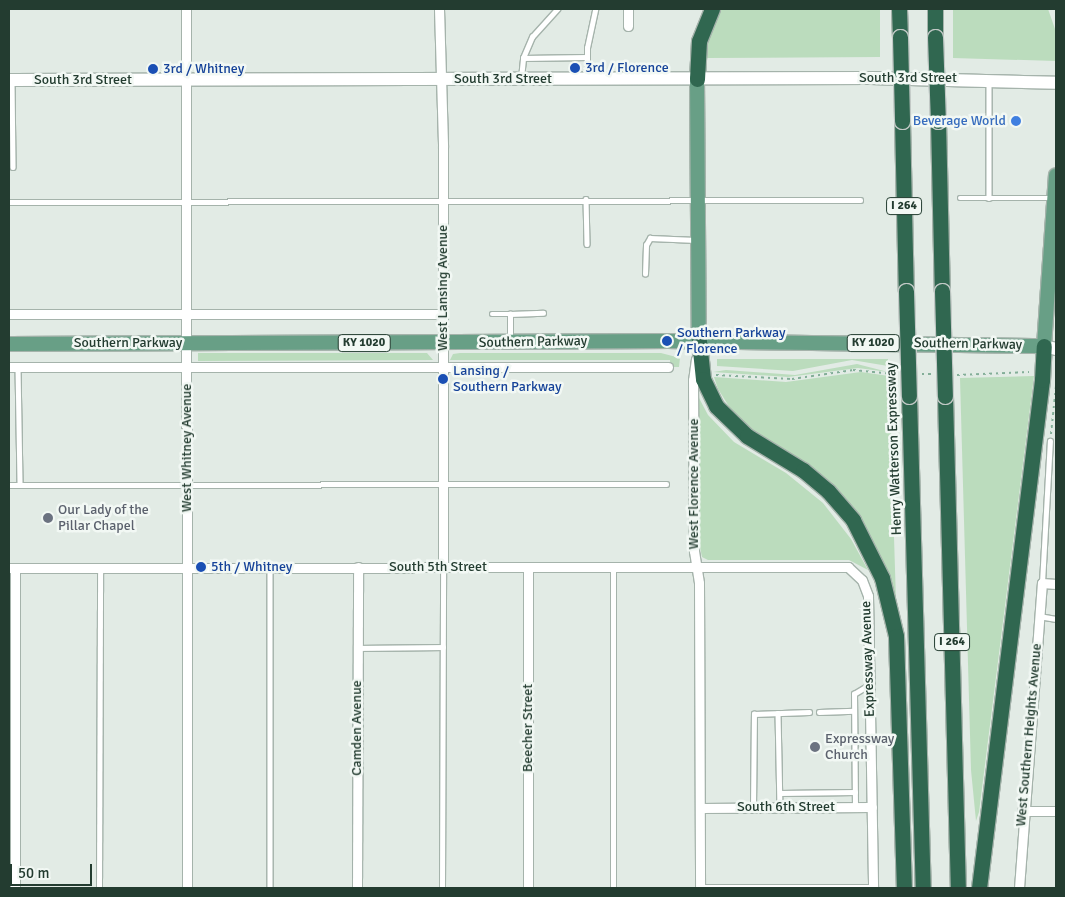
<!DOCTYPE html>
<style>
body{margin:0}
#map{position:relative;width:1065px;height:897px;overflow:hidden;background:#e2ebe5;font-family:Signika,sans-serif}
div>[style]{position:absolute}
.green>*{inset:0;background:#bbdcbd}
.path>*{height:2px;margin-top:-1px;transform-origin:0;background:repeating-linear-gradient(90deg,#83ae98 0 2.5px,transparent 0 6.5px)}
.roads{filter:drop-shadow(1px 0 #a5b3ab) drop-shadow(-1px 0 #a5b3ab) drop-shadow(0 1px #a5b3ab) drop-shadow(0 -1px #a5b3ab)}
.service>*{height:4.5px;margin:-2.25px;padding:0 2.25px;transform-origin:2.25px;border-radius:2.25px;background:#fff}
.minor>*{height:9px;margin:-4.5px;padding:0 4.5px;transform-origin:4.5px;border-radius:4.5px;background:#fff}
.secondary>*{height:12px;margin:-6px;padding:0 6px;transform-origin:6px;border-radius:6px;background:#fff}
.primary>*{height:14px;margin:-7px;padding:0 7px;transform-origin:7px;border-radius:7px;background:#689f86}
.motorway>*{height:15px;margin:-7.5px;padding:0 7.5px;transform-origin:7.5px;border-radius:7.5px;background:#306750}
.bridges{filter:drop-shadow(1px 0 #c1c8c5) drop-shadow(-1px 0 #c1c8c5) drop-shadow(0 1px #c1c8c5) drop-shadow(0 -1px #c1c8c5)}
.motorway-bridge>*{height:15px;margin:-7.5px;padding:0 7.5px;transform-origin:7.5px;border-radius:7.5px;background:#306750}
.dots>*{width:14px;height:14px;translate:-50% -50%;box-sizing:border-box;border:2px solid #f2f8f4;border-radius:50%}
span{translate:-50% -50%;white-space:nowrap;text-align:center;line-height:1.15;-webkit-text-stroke:5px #f2f8f4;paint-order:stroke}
.shield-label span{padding:1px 4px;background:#f2f8f4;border:1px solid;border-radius:4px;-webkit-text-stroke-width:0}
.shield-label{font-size:12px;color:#233c30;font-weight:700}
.transit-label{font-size:14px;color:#164399}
.left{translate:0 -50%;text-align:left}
.street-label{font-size:14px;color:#233c30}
.shop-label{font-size:14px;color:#366cbe}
.right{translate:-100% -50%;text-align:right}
.worship-label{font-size:14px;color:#5b616d}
.frame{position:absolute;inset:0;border:10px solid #233c30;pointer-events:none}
.scale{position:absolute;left:10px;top:864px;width:82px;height:22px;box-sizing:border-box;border:2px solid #233c30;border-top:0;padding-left:6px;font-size:15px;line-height:18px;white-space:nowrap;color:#233c30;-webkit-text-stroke:4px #f2f8f4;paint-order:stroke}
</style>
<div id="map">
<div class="green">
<i style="clip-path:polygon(721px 9px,880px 9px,880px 57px,707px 58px,705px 52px,709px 34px)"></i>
<i style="clip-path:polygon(953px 9px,1048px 9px,1055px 29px,1056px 61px,953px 58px)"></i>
<i style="clip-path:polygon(198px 353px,427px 353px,433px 360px,198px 361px)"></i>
<i style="clip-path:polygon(460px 353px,661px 353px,680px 358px,679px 367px,670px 367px,670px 360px,450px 360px,453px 354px)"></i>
<i style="clip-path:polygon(717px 359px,888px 359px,888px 366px,852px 360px,793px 371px,717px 366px)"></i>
<i style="clip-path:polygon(857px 364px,888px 372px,858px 368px,788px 377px,713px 372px,726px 370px,795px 375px)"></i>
<i style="clip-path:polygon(861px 372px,889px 376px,896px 601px,876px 547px,846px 500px,806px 465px,752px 432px,735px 416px,718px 389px,714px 377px,786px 382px)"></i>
<i style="clip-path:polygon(1034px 376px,979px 812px,976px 821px,971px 770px,960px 378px)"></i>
<i style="clip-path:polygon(699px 398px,708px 415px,734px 442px,786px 473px,823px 503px,851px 539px,868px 570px,849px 560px,708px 560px,702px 557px,697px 532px)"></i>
</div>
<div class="path">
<i style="left:922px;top:374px;width:10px"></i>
<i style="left:716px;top:375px;width:76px;rotate:3deg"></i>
<i style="left:792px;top:379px;width:62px;rotate:-8.4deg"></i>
<i style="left:853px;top:370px;width:41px;rotate:5.6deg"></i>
<i style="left:957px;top:375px;width:72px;rotate:-2.4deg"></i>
<i style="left:1051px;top:434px;width:48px;rotate:-84.1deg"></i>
</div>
<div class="roads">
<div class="service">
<i style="left:523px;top:58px;width:64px;rotate:-0.9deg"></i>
<i style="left:521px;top:78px;width:20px;rotate:-84deg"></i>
<i style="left:523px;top:58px;width:23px;rotate:-67deg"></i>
<i style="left:532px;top:37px;width:38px;rotate:-48deg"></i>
<i style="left:587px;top:78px;width:30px;rotate:-90deg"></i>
<i style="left:587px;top:48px;width:40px;rotate:-78deg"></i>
<i style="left:12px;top:81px;width:86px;rotate:89.3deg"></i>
<i style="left:989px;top:83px;width:115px;rotate:90deg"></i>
<i style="left:960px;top:198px;width:93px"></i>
<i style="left:586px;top:199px;width:45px;rotate:88.7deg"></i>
<i style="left:9px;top:202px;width:851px;rotate:-0.13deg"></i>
<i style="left:645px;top:274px;width:29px;rotate:-88deg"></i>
<i style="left:646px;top:245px;width:8px;rotate:-60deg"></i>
<i style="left:650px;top:238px;width:46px;rotate:2.5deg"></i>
<i style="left:492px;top:314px;width:18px"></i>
<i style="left:510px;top:341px;width:27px;rotate:-90deg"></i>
<i style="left:510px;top:314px;width:33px;rotate:-2deg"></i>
<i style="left:18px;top:367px;width:118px;rotate:89deg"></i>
<i style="left:9px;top:485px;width:657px;rotate:-0.09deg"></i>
<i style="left:270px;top:567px;width:321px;rotate:90deg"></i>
<i style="left:1042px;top:583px;width:142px;rotate:-86.8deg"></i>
<i style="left:1039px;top:616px;width:17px;rotate:10deg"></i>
<i style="left:358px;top:648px;width:85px;rotate:-0.7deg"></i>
<i style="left:819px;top:712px;width:35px;rotate:-2deg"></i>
<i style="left:778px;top:713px;width:94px;rotate:88.8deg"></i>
<i style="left:780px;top:793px;width:75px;rotate:-0.8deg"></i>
<i style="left:753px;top:807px;width:93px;rotate:-89.4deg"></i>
<i style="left:754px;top:714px;width:55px;rotate:-2.1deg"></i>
<i style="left:855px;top:807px;width:113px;rotate:-90.5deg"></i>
<i style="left:854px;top:694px;width:17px;rotate:-31deg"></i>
<i style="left:700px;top:887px;width:173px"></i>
<i style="left:99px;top:888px;width:321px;rotate:-89.8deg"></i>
<i style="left:442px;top:888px;width:321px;rotate:-89.8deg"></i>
<i style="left:613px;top:888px;width:320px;rotate:-90deg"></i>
</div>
<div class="minor">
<i style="left:186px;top:9px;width:879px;rotate:89.93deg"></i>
<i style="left:439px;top:9px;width:138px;rotate:88.3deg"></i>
<i style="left:443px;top:147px;width:420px;rotate:90deg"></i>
<i style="left:628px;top:26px;width:17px;rotate:-90deg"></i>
<i style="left:9px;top:314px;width:434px"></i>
<i style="left:696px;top:359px;width:21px;rotate:98deg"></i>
<i style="left:693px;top:380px;width:171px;rotate:89.7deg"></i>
<i style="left:694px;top:551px;width:32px;rotate:81deg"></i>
<i style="left:699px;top:583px;width:305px;rotate:89.8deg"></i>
<i style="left:9px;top:367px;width:659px"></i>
<i style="left:528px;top:567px;width:321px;rotate:90deg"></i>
<i style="left:9px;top:568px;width:839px;rotate:-0.07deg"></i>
<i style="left:848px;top:567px;width:19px;rotate:43deg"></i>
<i style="left:862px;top:580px;width:17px;rotate:69deg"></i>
<i style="left:868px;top:596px;width:292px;rotate:89deg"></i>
<i style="left:700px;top:808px;width:172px;rotate:-0.3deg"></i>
<i style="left:1022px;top:811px;width:34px"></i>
<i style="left:15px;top:888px;width:320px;rotate:-90deg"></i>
<i style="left:357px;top:888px;width:321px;rotate:-89.8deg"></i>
<i style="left:1019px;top:888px;width:306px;rotate:-85.7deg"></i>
<i style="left:1042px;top:583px;width:14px;rotate:4deg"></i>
</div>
<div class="secondary">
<i style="left:9px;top:80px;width:862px;rotate:-0.13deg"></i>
<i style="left:871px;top:78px;width:185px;rotate:1.5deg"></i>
<i style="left:1044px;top:346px;width:12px;rotate:14deg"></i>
</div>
<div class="primary">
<i style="left:697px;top:79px;width:262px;rotate:89.6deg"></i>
<i style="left:9px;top:344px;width:663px;rotate:-0.26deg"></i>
<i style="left:672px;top:341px;width:372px;rotate:0.8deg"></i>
<i style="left:1044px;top:346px;width:171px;rotate:-86deg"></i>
</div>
<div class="motorway">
<i style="left:899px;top:9px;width:28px;rotate:88deg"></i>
<i style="left:935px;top:9px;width:28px;rotate:90deg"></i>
<i style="left:697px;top:79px;width:38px;rotate:-87deg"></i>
<i style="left:699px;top:41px;width:35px;rotate:-68deg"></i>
<i style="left:902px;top:121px;width:170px;rotate:88.7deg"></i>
<i style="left:938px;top:121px;width:170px;rotate:88.7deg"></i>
<i style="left:699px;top:341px;width:38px;rotate:84deg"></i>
<i style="left:703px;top:379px;width:30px;rotate:64deg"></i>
<i style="left:716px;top:406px;width:43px;rotate:44.1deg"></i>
<i style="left:747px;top:436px;width:66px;rotate:31.3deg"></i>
<i style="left:803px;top:470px;width:33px;rotate:40deg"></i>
<i style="left:828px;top:491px;width:38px;rotate:49deg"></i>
<i style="left:853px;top:520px;width:65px;rotate:63.4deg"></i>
<i style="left:882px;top:578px;width:60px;rotate:76.4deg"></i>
<i style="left:896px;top:636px;width:252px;rotate:88.2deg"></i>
<i style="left:909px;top:396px;width:492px;rotate:88.4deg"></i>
<i style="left:945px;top:396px;width:492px;rotate:88.5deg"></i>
<i style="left:979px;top:888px;width:512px;rotate:-82.93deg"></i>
<i style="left:1042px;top:380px;width:34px;rotate:-87deg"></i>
</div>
</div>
<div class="bridges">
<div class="motorway-bridge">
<i style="left:900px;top:37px;width:84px;rotate:88.6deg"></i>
<i style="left:935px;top:37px;width:84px;rotate:88deg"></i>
<i style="left:906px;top:291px;width:105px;rotate:88.4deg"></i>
<i style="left:942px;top:291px;width:105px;rotate:88.4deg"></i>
</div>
</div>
<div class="dots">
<i style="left:575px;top:68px;background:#1a4fb4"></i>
<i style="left:153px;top:69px;background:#1a4fb4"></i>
<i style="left:1016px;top:121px;background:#3f7fe0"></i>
<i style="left:667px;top:341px;background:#1a4fb4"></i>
<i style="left:443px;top:379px;background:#1a4fb4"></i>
<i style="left:48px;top:518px;background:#6b7280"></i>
<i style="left:201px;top:567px;background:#1a4fb4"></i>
<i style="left:815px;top:747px;background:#6b7280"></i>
</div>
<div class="shield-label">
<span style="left:904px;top:206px">I 264</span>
<span style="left:364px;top:343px">KY 1020</span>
<span style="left:873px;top:343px">KY 1020</span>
<span style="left:952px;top:642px">I 264</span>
</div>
<div class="transit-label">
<span class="left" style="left:585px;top:68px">3rd / Florence</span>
<span class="left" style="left:163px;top:69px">3rd / Whitney</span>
<span class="left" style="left:677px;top:341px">Southern Parkway<br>/ Florence</span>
<span class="left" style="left:453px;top:379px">Lansing /<br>Southern Parkway</span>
<span class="left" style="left:211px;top:567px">5th / Whitney</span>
</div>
<div class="street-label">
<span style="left:908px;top:78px">South 3rd Street</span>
<span style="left:503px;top:79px">South 3rd Street</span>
<span style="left:83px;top:80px">South 3rd Street</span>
<span style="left:443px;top:288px;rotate:-90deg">West Lansing Avenue</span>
<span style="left:533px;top:342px;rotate:-1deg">Southern Parkway</span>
<span style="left:128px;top:343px">Southern Parkway</span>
<span style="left:968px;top:344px;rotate:1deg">Southern Parkway</span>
<span style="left:187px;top:448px;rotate:-90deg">West Whitney Avenue</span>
<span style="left:894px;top:449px;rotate:-92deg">Henry Watterson Expressway</span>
<span style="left:694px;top:484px;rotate:-90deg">West Florence Avenue</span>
<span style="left:438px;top:567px">South 5th Street</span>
<span style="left:868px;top:659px;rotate:-92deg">Expressway Avenue</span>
<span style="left:357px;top:728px;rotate:-90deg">Camden Avenue</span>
<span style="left:528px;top:728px;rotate:-90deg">Beecher Street</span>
<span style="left:1029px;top:735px;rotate:-85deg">West Southern Heights Avenue</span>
<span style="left:786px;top:807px">South 6th Street</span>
</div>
<div class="shop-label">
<span class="right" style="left:1006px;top:121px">Beverage World</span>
</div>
<div class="worship-label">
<span class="left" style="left:58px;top:518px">Our Lady of the<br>Pillar Chapel</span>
<span class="left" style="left:825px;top:747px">Expressway<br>Church</span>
</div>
<div class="frame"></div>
<div class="scale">50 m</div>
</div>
